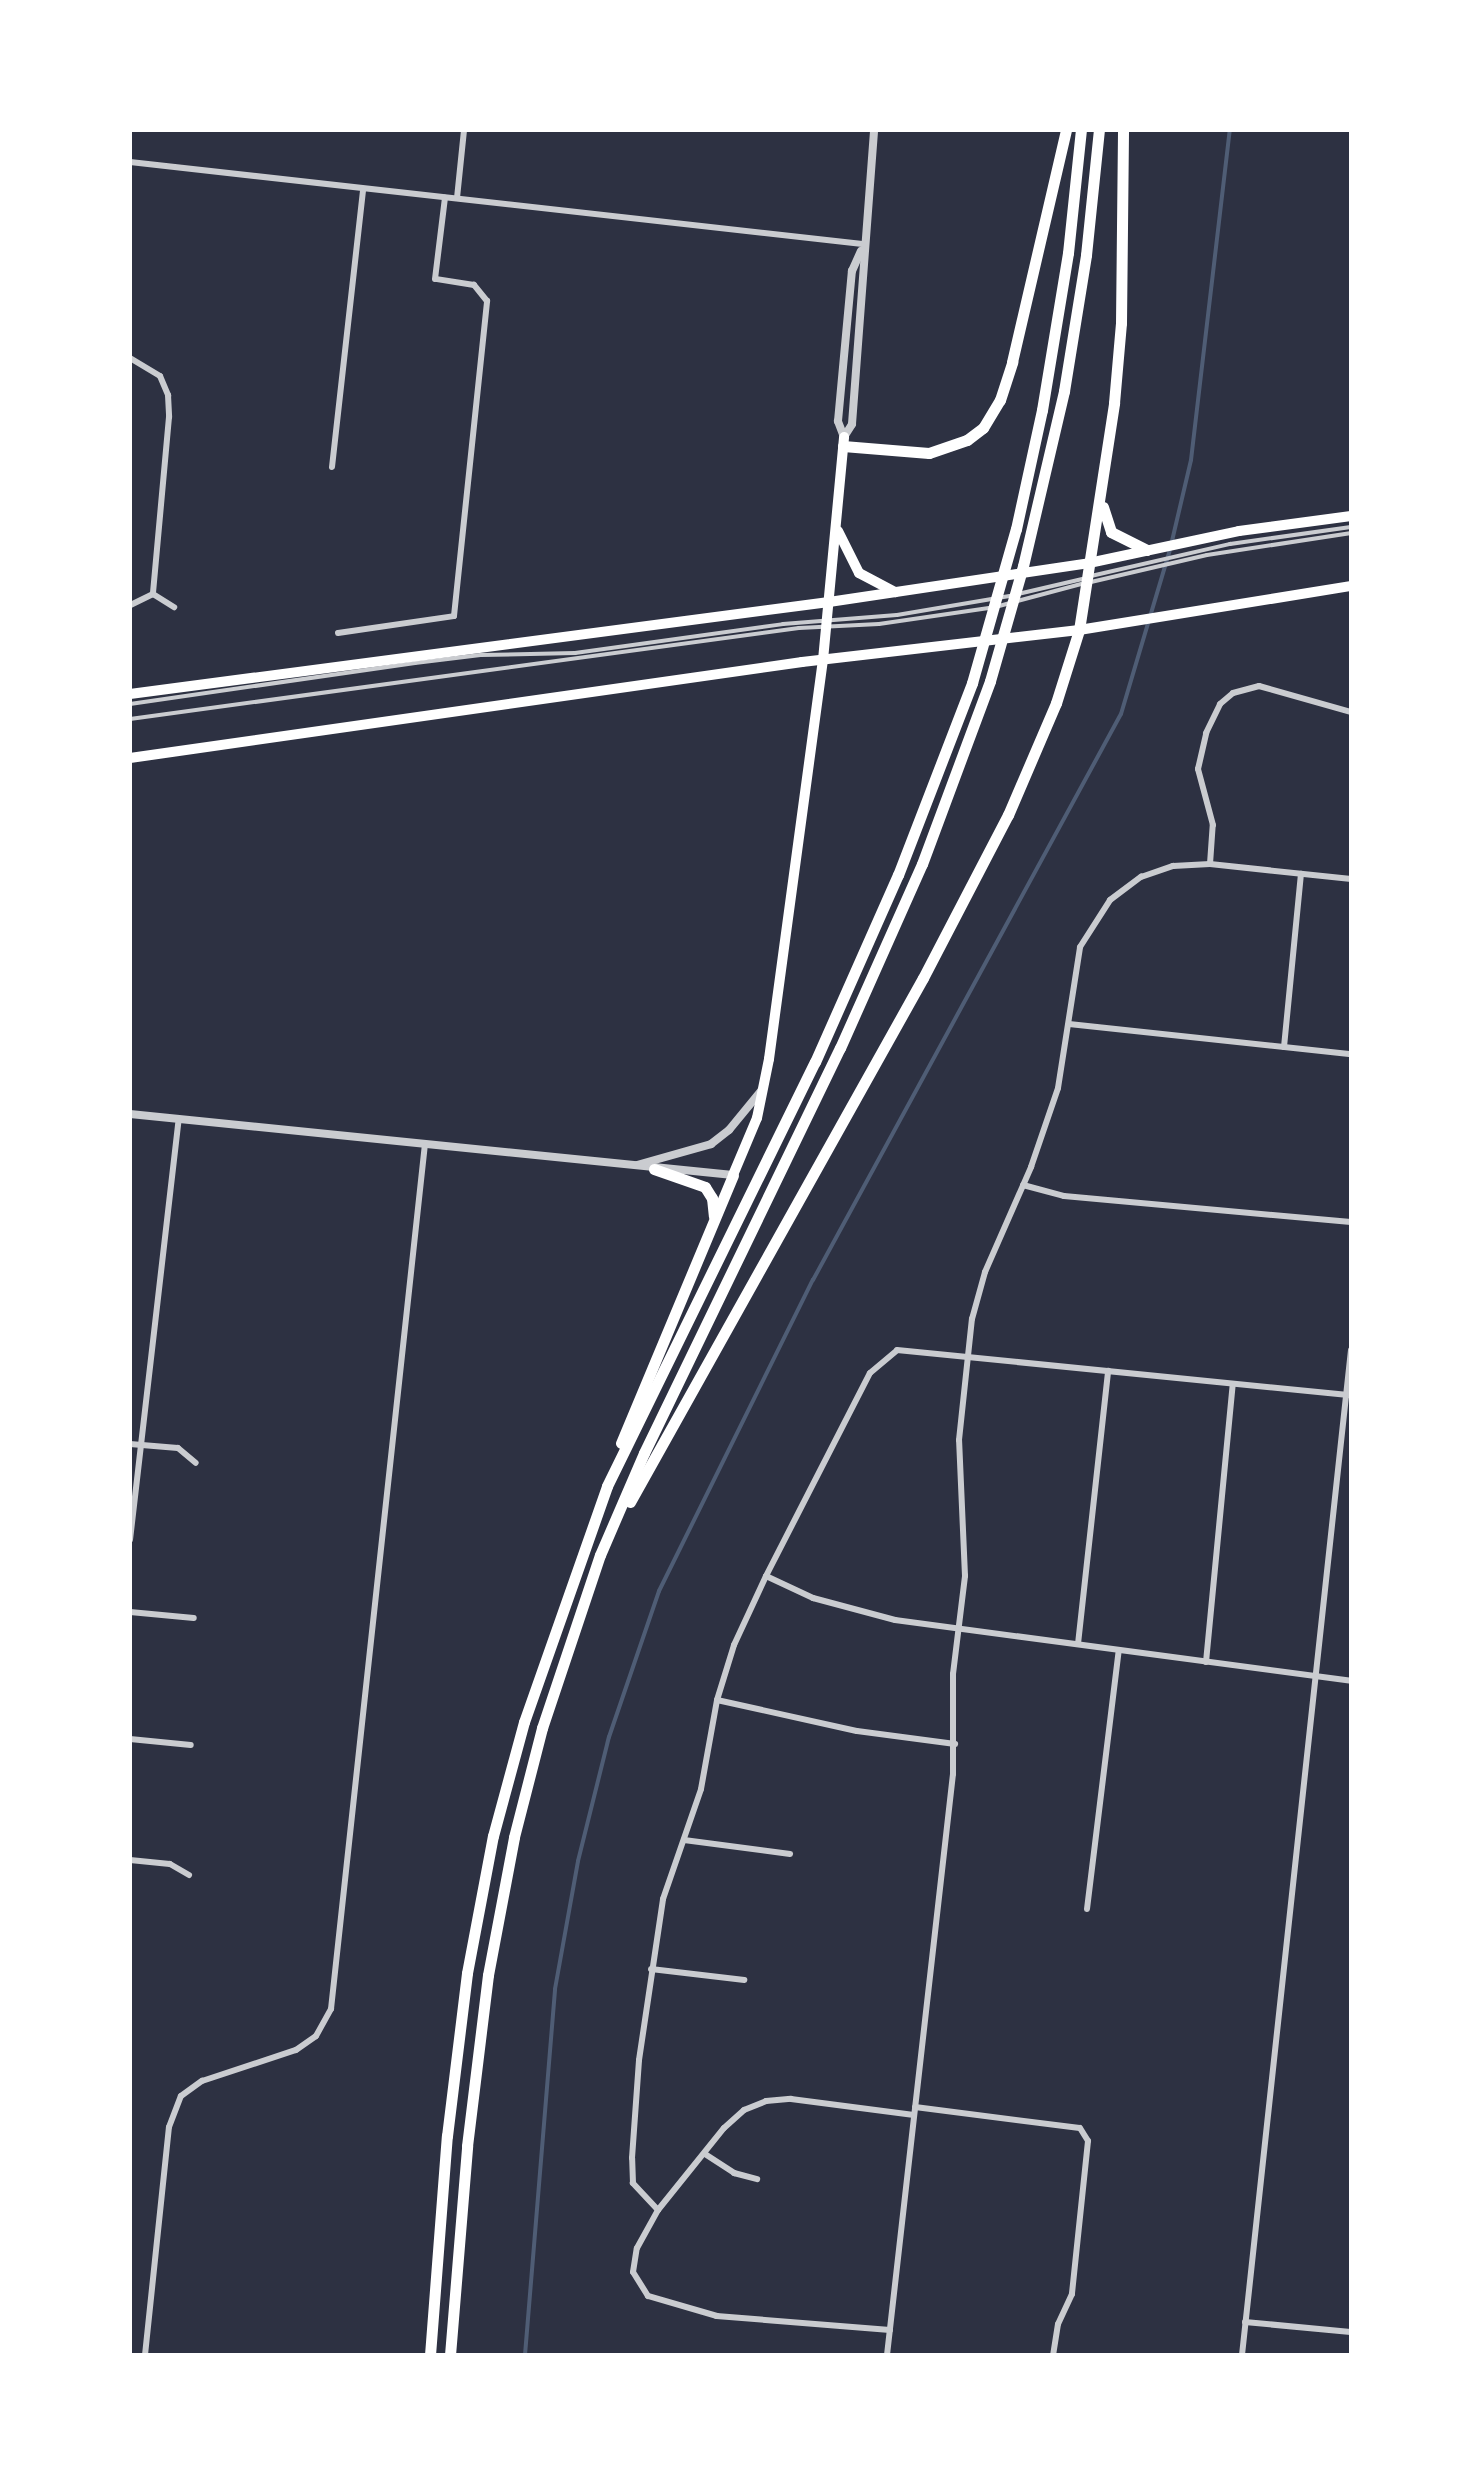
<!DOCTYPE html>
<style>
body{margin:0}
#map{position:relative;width:1481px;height:2485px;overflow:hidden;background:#2d3142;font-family:Inter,sans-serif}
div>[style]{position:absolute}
.stream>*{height:4px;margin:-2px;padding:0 2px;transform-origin:2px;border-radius:2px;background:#4f5d75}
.service>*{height:4px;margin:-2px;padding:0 2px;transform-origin:2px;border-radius:2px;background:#caccd0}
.minor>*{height:6px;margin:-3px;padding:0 3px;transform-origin:3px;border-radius:3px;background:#caccd0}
.tertiary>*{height:8px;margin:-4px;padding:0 4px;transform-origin:4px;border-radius:4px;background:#caccd0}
.primary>*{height:10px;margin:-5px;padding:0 5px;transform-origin:5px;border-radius:5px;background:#fff}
.motorway>*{height:11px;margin:-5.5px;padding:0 5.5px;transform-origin:5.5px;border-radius:5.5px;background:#fff}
span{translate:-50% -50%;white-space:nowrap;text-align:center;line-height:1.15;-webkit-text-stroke:10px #fff;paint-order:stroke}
.frame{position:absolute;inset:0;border:132px solid #fff;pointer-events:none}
</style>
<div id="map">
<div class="stream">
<i style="left:1172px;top:541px;width:83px;rotate:-76.8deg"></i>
<i style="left:1191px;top:460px;width:332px;rotate:-83.3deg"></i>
<i style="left:525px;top:2355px;width:367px;rotate:-85.3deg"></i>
<i style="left:555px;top:1989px;width:130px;rotate:-79.8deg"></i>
<i style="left:578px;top:1861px;width:128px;rotate:-76deg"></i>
<i style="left:609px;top:1737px;width:154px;rotate:-71.1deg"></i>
<i style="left:659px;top:1591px;width:347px;rotate:-63.7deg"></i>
<i style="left:813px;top:1280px;width:644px;rotate:-61.45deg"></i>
<i style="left:1121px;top:714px;width:171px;rotate:-73.4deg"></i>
</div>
<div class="service">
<i style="left:1091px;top:576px;width:143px;rotate:-13deg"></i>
<i style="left:1230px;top:544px;width:122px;rotate:-8deg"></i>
<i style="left:1091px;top:582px;width:119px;rotate:-13.1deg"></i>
<i style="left:1207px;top:555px;width:146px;rotate:-8.7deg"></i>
<i style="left:1018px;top:594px;width:66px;rotate:-13.2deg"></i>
<i style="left:999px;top:606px;width:85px;rotate:-15deg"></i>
<i style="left:130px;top:704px;width:288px;rotate:-8.2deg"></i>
<i style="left:415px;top:663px;width:66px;rotate:-6.9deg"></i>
<i style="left:481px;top:655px;width:94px;rotate:-1.2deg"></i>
<i style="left:575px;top:653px;width:210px;rotate:-7.9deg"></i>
<i style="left:783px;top:624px;width:114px;rotate:-4.5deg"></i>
<i style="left:897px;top:615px;width:114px;rotate:-9.6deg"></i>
<i style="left:130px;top:719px;width:675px;rotate:-7.75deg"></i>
<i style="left:799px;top:628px;width:80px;rotate:-2.9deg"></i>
<i style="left:879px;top:624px;width:111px;rotate:-8.3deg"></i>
</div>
<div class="minor">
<i style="left:130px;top:162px;width:737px;rotate:6.39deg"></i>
<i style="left:457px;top:198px;width:68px;rotate:-84.1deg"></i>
<i style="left:130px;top:358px;width:35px;rotate:31deg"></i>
<i style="left:160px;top:376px;width:21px;rotate:67deg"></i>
<i style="left:168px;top:395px;width:22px;rotate:87deg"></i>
<i style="left:169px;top:417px;width:178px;rotate:95.2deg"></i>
<i style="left:153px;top:594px;width:25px;rotate:154deg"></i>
<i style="left:332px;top:467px;width:280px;rotate:-83.6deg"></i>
<i style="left:153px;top:594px;width:25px;rotate:32deg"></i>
<i style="left:338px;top:633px;width:117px;rotate:-8.3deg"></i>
<i style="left:454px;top:616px;width:317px;rotate:-84deg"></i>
<i style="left:487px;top:301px;width:21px;rotate:-129deg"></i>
<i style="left:474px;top:285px;width:39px;rotate:-171deg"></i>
<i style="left:435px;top:279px;width:82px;rotate:-83deg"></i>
<i style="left:1210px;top:864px;width:39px;rotate:-86deg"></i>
<i style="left:1213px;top:825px;width:58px;rotate:-105deg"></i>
<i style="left:1198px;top:769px;width:37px;rotate:-77deg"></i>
<i style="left:1206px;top:733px;width:32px;rotate:-64deg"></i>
<i style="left:1220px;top:704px;width:17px;rotate:-40deg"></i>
<i style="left:1233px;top:693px;width:27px;rotate:-15deg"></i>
<i style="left:1259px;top:686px;width:96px;rotate:15.8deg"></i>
<i style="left:1069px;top:1024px;width:284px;rotate:6.1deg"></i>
<i style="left:1284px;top:1047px;width:174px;rotate:-84.4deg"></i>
<i style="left:1023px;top:1185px;width:42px;rotate:15deg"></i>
<i style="left:1064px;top:1196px;width:288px;rotate:5.2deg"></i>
<i style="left:130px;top:1444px;width:48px;rotate:4.8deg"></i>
<i style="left:178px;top:1448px;width:23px;rotate:40deg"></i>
<i style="left:130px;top:1540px;width:424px;rotate:-83.4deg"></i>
<i style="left:766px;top:1576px;width:52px;rotate:25.1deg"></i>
<i style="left:813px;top:1598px;width:85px;rotate:15deg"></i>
<i style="left:895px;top:1620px;width:460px;rotate:7.6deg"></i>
<i style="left:130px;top:1612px;width:64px;rotate:5.4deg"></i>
<i style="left:1078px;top:1644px;width:275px;rotate:-83.7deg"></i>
<i style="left:1206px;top:1662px;width:279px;rotate:-84.5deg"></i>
<i style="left:717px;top:1700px;width:143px;rotate:12.5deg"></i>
<i style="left:857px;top:1731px;width:99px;rotate:7.6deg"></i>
<i style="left:130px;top:1739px;width:61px;rotate:5.6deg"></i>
<i style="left:684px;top:1840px;width:107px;rotate:7.5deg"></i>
<i style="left:130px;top:1860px;width:40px;rotate:5.7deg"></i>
<i style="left:170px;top:1864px;width:22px;rotate:30deg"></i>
<i style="left:1087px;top:1909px;width:261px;rotate:-83deg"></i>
<i style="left:651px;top:1969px;width:94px;rotate:6.7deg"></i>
<i style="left:915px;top:2107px;width:166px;rotate:7.3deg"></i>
<i style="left:1080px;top:2128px;width:15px;rotate:58deg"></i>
<i style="left:1088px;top:2141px;width:154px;rotate:96deg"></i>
<i style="left:1072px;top:2294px;width:33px;rotate:115deg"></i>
<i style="left:1058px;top:2324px;width:31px;rotate:99deg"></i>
<i style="left:705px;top:2154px;width:35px;rotate:33deg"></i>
<i style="left:734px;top:2173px;width:24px;rotate:15deg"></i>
<i style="left:658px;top:2210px;width:105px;rotate:-51.2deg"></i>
<i style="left:724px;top:2128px;width:27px;rotate:-42deg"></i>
<i style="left:744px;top:2110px;width:24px;rotate:-22deg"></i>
<i style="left:766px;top:2101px;width:25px;rotate:-5deg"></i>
<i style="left:791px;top:2099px;width:124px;rotate:7.4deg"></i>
<i style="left:1245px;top:2322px;width:106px;rotate:5.4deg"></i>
<i style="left:890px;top:2330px;width:174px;rotate:-175.4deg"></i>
<i style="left:717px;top:2316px;width:72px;rotate:-163.8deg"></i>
<i style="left:648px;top:2296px;width:28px;rotate:-122deg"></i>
<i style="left:633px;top:2272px;width:24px;rotate:-81deg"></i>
<i style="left:637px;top:2248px;width:43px;rotate:-61.1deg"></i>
<i style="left:658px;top:2210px;width:37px;rotate:-133deg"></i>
<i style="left:633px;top:2183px;width:25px;rotate:-92deg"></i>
<i style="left:632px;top:2158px;width:98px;rotate:-85.9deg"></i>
<i style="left:639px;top:2060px;width:163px;rotate:-81.5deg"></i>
<i style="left:663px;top:1899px;width:116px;rotate:-70.9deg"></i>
<i style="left:701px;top:1789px;width:90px;rotate:-79.8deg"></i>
<i style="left:717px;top:1700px;width:58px;rotate:-72.8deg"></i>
<i style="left:734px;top:1645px;width:76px;rotate:-65.1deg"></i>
<i style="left:766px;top:1576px;width:228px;rotate:-62.9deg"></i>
<i style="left:870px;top:1373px;width:35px;rotate:-40deg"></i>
<i style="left:897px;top:1350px;width:456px;rotate:5.7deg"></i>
<i style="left:145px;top:2355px;width:229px;rotate:-84deg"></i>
<i style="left:169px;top:2127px;width:33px;rotate:-69deg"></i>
<i style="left:181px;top:2096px;width:26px;rotate:-36deg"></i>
<i style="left:202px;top:2081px;width:99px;rotate:-18.3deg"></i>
<i style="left:296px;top:2050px;width:24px;rotate:-35deg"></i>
<i style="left:316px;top:2036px;width:31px;rotate:-61deg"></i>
<i style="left:331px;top:2009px;width:870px;rotate:-83.8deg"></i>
<i style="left:887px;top:2355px;width:585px;rotate:-83.52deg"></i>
<i style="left:953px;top:1774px;width:100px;rotate:-90deg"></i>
<i style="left:953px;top:1674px;width:99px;rotate:-83deg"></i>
<i style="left:965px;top:1576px;width:136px;rotate:-92.5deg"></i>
<i style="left:959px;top:1440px;width:122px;rotate:-83.9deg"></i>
<i style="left:972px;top:1319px;width:49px;rotate:-74.5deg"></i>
<i style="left:985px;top:1272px;width:115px;rotate:-66.3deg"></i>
<i style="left:1031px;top:1167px;width:83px;rotate:-71.1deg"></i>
<i style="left:1058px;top:1088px;width:143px;rotate:-81.1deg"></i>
<i style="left:1080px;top:947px;width:56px;rotate:-57.4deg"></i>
<i style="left:1110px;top:900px;width:39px;rotate:-37deg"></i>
<i style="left:1141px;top:877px;width:34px;rotate:-19deg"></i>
<i style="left:1173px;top:866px;width:37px;rotate:-3deg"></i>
<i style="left:1210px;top:864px;width:142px;rotate:6.1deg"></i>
<i style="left:1242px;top:2355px;width:1011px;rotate:-83.81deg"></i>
</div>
<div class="tertiary">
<i style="left:844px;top:437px;width:15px;rotate:-58deg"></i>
<i style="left:852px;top:424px;width:295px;rotate:-85.7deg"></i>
<i style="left:844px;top:437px;width:17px;rotate:-111deg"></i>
<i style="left:838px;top:421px;width:151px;rotate:-84.7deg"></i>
<i style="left:852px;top:271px;width:22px;rotate:-66deg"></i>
<i style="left:130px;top:1114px;width:606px;rotate:5.78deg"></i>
<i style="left:637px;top:1165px;width:77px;rotate:-15.8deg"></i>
<i style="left:711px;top:1144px;width:23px;rotate:-38deg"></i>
<i style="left:729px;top:1130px;width:50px;rotate:-50.6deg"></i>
</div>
<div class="primary">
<i style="left:838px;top:531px;width:47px;rotate:63.4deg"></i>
<i style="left:859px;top:573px;width:41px;rotate:27.8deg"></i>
<i style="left:130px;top:694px;width:705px;rotate:-7.5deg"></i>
<i style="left:829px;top:602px;width:263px;rotate:-8.5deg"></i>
<i style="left:1089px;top:563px;width:153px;rotate:-12deg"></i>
<i style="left:1239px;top:531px;width:113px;rotate:-7.6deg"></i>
<i style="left:130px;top:758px;width:679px;rotate:-8.13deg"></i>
<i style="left:802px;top:662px;width:279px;rotate:-6.6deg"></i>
<i style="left:1079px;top:630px;width:276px;rotate:-9.2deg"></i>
<i style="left:733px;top:1175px;width:62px;rotate:-67.2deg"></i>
<i style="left:757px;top:1118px;width:60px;rotate:-78.5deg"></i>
<i style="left:769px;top:1059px;width:403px;rotate:-82.3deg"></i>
<i style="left:823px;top:660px;width:224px;rotate:-84.6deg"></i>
</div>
<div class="motorway">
<i style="left:843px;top:446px;width:86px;rotate:4.7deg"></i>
<i style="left:929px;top:453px;width:40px;rotate:-18.9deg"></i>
<i style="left:967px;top:440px;width:20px;rotate:-37deg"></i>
<i style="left:983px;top:428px;width:33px;rotate:-59deg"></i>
<i style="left:1000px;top:400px;width:40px;rotate:-72deg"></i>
<i style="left:1012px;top:362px;width:238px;rotate:-76.9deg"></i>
<i style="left:1103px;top:507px;width:26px;rotate:72deg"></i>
<i style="left:1111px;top:532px;width:40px;rotate:26.6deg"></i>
<i style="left:654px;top:1169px;width:54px;rotate:19.4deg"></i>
<i style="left:705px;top:1187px;width:13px;rotate:58deg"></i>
<i style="left:712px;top:1198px;width:18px;rotate:84deg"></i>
<i style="left:621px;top:1443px;width:290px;rotate:-67.3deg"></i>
<i style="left:630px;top:1502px;width:600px;rotate:-60.79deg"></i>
<i style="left:923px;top:978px;width:184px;rotate:-62.5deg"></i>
<i style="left:1008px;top:815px;width:122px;rotate:-66.8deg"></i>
<i style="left:1056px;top:703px;width:77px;rotate:-72.5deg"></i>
<i style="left:1079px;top:630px;width:230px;rotate:-81.2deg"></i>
<i style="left:1114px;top:403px;width:80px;rotate:-85deg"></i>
<i style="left:1121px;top:323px;width:193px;rotate:-89.4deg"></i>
<i style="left:430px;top:2355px;width:220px;rotate:-85.6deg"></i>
<i style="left:447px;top:2136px;width:164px;rotate:-83deg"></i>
<i style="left:467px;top:1973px;width:139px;rotate:-79.3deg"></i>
<i style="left:493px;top:1836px;width:118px;rotate:-74.8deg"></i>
<i style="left:524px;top:1722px;width:250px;rotate:-70.6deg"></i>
<i style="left:607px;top:1486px;width:472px;rotate:-63.9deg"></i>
<i style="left:815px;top:1062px;width:205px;rotate:-66.1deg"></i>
<i style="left:898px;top:875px;width:206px;rotate:-68.9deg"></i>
<i style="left:972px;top:683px;width:160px;rotate:-74.1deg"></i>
<i style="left:1016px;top:529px;width:122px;rotate:-77.7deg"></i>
<i style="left:1042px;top:410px;width:159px;rotate:-80.6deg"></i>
<i style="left:1068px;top:253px;width:124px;rotate:-84deg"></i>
<i style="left:450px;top:2355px;width:210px;rotate:-85.3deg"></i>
<i style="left:467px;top:2146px;width:172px;rotate:-83deg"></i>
<i style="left:488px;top:1975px;width:140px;rotate:-79.3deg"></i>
<i style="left:514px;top:1837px;width:113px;rotate:-75.6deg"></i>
<i style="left:542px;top:1728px;width:182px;rotate:-71.5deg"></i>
<i style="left:600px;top:1555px;width:111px;rotate:-66.7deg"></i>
<i style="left:644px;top:1453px;width:450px;rotate:-64.2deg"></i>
<i style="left:840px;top:1048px;width:201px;rotate:-66deg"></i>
<i style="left:922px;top:864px;width:195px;rotate:-69.6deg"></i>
<i style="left:990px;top:681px;width:120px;rotate:-74deg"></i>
<i style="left:1023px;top:566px;width:180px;rotate:-76.8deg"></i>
<i style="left:1064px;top:391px;width:138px;rotate:-80.8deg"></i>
<i style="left:1086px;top:255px;width:126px;rotate:-84.1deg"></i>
</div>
<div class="frame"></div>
</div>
